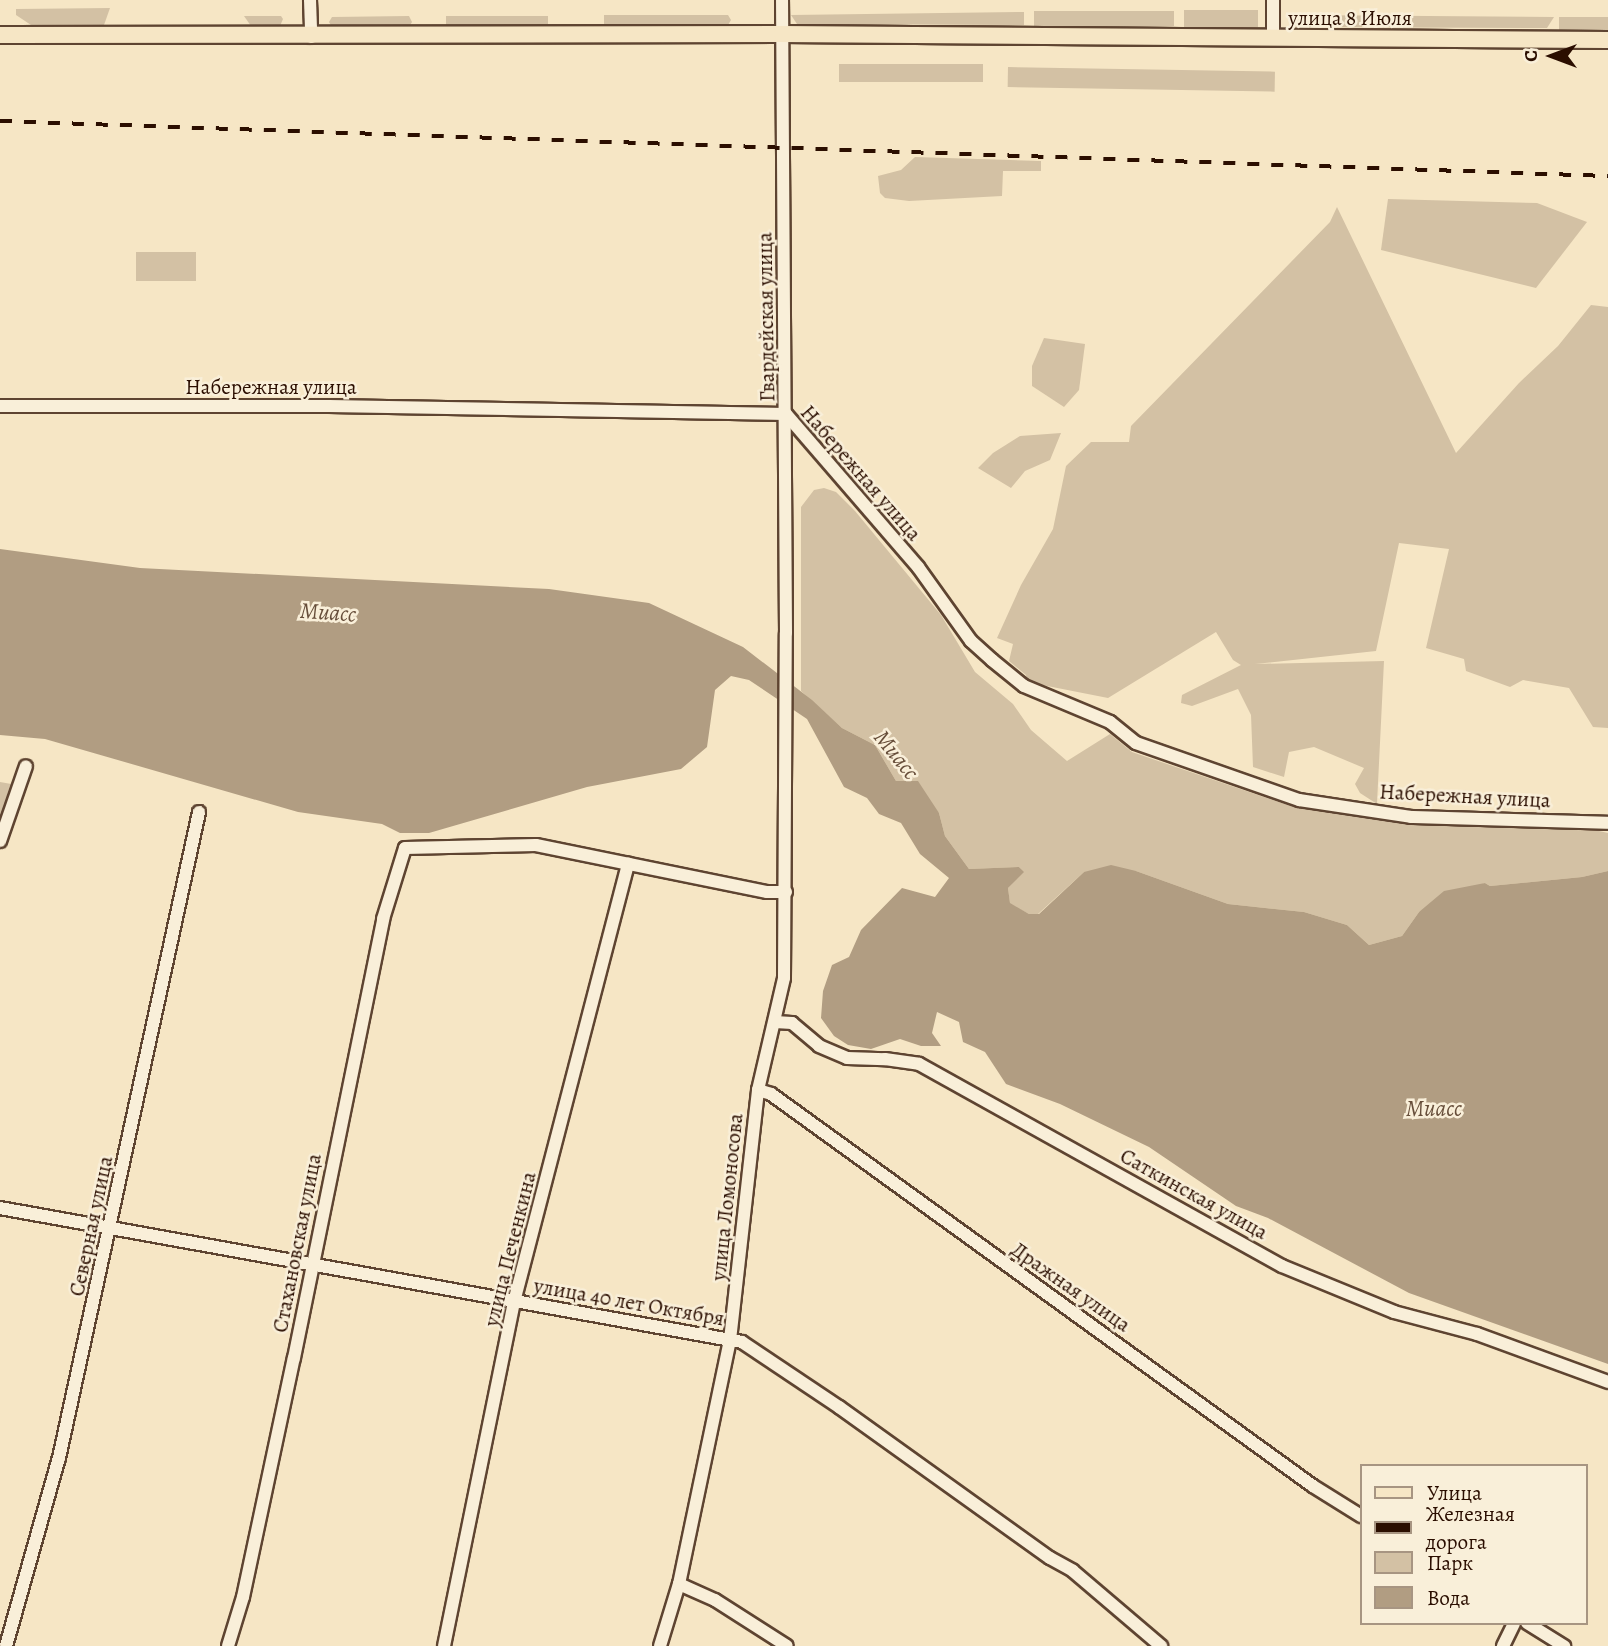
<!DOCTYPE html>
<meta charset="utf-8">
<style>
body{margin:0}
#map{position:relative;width:1608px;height:1646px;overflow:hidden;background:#f6e6c5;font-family:Alegreya,serif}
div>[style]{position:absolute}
.green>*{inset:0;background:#d3c1a4;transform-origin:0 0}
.water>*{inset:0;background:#b19d82}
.roads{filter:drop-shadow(2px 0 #5e4431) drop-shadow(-2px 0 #5e4431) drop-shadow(0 2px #5e4431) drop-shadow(0 -2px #5e4431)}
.minor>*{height:12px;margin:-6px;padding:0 6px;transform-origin:6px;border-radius:6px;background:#f9efd9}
.major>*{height:16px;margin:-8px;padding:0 8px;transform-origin:8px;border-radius:8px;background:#f6e6c5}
.rail>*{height:3.5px;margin-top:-1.75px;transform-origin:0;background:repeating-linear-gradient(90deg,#2b0e00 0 12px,transparent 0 24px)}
span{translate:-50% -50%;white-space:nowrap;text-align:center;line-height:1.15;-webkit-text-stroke:5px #f9efd9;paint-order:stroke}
.street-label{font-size:21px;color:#2b0e00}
.water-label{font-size:23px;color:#674e3a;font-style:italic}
.legend{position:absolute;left:1360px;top:1464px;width:228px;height:161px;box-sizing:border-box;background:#f9efd9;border:2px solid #a79582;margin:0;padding:9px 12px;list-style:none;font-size:21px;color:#2b0e00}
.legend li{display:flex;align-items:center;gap:14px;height:35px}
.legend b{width:35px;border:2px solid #a79582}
.north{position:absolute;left:1517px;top:21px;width:70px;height:70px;-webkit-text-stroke:5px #f9efd9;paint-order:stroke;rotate:270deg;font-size:19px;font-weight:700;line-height:28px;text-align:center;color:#2b0e00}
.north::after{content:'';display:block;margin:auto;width:24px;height:32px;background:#2b0e00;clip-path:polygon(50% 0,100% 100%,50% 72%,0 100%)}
</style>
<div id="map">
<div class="green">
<i style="clip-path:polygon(110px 8px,104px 25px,31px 25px,16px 15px,16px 9px)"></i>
<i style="left:1258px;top:10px;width:17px;height:74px;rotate:90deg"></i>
<i style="left:1174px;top:11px;width:15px;height:140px;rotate:90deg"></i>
<i style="clip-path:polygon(1024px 12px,1024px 25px,797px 24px,791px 15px)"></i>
<i style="clip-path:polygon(604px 15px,728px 15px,731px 20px,728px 25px,604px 25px)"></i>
<i style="clip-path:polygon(1296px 15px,1554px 17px,1547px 28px,1296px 27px,1292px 21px)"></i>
<i style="clip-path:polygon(244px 16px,281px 16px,283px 19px,280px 26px,251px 26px)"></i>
<i style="clip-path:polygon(409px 16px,412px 22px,409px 27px,332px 27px,329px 22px,332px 17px)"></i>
<i style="left:446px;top:16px;width:102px;height:10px"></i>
<i style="left:1559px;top:17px;width:49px;height:13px"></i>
<i style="left:839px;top:64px;width:144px;height:18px"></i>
<i style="left:1008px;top:67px;width:267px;height:20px;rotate:1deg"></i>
<i style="clip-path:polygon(915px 157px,1041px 161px,1041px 171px,1003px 171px,1002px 196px,909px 201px,885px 198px,880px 193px,878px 176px,901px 170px)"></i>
<i style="clip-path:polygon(1388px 199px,1537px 203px,1587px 222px,1536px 288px,1381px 250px)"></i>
<i style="clip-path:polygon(1337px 207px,1456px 453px,1519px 383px,1558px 346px,1591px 305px,1608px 307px,1608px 728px,1593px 727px,1569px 688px,1523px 680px,1510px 687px,1466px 671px,1464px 659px,1426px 648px,1449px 549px,1399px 543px,1376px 651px,1255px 664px,1384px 661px,1377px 804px,1360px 793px,1355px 784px,1364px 768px,1314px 747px,1289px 752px,1284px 777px,1253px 767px,1251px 715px,1238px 689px,1192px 706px,1181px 703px,1182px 695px,1241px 665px,1233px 660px,1216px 632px,1108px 698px,1027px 682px,1026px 675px,1009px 661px,1013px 644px,997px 638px,1021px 585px,1053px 529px,1066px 466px,1091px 442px,1129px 442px,1131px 426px,1330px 222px)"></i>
<i style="left:136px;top:252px;width:60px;height:29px"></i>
<i style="clip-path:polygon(1044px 338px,1085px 344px,1079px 390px,1064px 407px,1032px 386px,1032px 366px)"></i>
<i style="clip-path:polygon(1061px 433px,1050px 460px,1025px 471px,1011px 488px,978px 468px,993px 453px,1020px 436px)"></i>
<i style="clip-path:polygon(824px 488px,836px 492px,855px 511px,941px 615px,975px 672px,1013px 704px,1031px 730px,1067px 761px,1110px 734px,1132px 752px,1296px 808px,1409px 823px,1599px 831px,1608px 833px,1608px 871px,1582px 877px,1490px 886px,1485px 883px,1419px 912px,1402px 936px,1369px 945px,1347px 925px,1304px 912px,1228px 904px,1136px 871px,1084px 872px,1038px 914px,1029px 914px,1010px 904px,1008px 888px,1023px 872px,1019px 867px,969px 869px,945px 836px,939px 813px,896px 781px,875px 745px,842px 728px,801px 691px,801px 507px,814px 490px)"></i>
<i style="clip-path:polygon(0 782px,17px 785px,0 826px)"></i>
</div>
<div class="water">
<i style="clip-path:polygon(0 549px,140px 568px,549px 589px,649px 603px,743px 647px,812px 700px,842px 728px,875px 745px,896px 781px,918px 781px,939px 813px,945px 836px,969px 869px,1019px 867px,1024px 872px,1008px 888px,1010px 903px,1029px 914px,1039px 914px,1084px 872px,1111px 865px,1136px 871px,1228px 904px,1304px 912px,1347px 925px,1369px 945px,1402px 936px,1419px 912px,1444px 891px,1485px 883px,1490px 886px,1582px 877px,1608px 871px,1608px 1364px,1409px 1293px,1268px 1218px,1236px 1206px,1149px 1147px,1060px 1104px,1006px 1084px,985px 1052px,963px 1042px,959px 1022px,937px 1012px,932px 1033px,941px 1046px,921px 1046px,900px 1039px,871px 1049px,848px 1045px,834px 1036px,821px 1018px,823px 991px,832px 965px,849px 957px,861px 930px,902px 888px,935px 897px,949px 878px,920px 854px,901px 823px,879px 814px,867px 798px,844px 787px,807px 719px,749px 680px,731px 676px,715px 690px,707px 747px,681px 769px,587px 787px,429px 833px,400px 833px,382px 824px,298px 812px,45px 739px,0 735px)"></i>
</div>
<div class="roads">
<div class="minor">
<i style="left:310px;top:0;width:37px;rotate:88deg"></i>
<i style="left:1273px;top:0;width:39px;rotate:90deg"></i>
<i style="left:0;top:406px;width:329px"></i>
<i style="left:329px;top:406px;width:457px;rotate:1deg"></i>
<i style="left:786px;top:414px;width:202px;rotate:49.2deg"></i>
<i style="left:918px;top:567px;width:91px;rotate:54.4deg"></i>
<i style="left:971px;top:641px;width:28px;rotate:42deg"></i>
<i style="left:992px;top:660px;width:41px;rotate:39.1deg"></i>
<i style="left:1024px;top:686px;width:93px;rotate:22.7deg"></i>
<i style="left:1110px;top:722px;width:33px;rotate:39deg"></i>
<i style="left:1136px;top:743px;width:173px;rotate:19.3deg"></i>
<i style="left:1299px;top:800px;width:113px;rotate:8.6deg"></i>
<i style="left:1411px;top:817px;width:197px;rotate:1.7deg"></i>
<i style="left:0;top:841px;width:79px;rotate:-70.9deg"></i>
<i style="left:775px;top:1022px;width:17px;rotate:3deg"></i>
<i style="left:792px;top:1023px;width:35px;rotate:40deg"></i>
<i style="left:819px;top:1046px;width:30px;rotate:23deg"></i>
<i style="left:847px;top:1058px;width:38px;rotate:2deg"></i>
<i style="left:885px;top:1059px;width:34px;rotate:8deg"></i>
<i style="left:919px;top:1064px;width:415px;rotate:29.1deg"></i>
<i style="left:1282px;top:1266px;width:121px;rotate:22.3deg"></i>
<i style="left:1394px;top:1312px;width:86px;rotate:14.8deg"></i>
<i style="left:1477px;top:1334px;width:140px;rotate:20.1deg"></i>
<i style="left:758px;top:1090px;width:14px;rotate:17deg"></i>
<i style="left:771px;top:1094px;width:669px;rotate:35.88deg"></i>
<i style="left:1313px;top:1486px;width:57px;rotate:32deg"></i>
<i style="left:0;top:1208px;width:754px;rotate:10.24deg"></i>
<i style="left:742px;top:1342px;width:117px;rotate:33.8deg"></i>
<i style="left:839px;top:1407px;width:259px;rotate:35.6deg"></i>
<i style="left:1050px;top:1558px;width:26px;rotate:29deg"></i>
<i style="left:1073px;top:1571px;width:116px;rotate:40.4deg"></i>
<i style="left:679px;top:1584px;width:39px;rotate:24deg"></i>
<i style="left:715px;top:1600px;width:85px;rotate:32.6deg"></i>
<i style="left:1527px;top:1623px;width:44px;rotate:31.9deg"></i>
<i style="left:6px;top:1646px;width:195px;rotate:-74.3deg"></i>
<i style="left:59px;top:1458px;width:661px;rotate:-77.77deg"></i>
<i style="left:228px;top:1646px;width:51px;rotate:-73deg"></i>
<i style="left:243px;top:1597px;width:244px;rotate:-78deg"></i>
<i style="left:294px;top:1358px;width:448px;rotate:-78.5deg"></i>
<i style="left:383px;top:919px;width:74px;rotate:-72.8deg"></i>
<i style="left:405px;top:848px;width:131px;rotate:-1.3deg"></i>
<i style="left:536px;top:845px;width:236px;rotate:11.5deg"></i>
<i style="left:767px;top:892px;width:19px"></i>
<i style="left:444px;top:1646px;width:351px;rotate:-78.5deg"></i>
<i style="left:514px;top:1302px;width:453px;rotate:-75.4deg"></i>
<i style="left:660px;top:1646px;width:65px;rotate:-73deg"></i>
<i style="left:679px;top:1584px;width:249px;rotate:-78.2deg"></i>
<i style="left:730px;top:1340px;width:252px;rotate:-83.6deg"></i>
<i style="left:758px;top:1090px;width:115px;rotate:-76.9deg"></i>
<i style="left:784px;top:978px;width:345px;rotate:-89.7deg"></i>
<i style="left:786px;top:633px;width:633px;rotate:-90.36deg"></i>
<i style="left:1503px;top:1646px;width:25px;rotate:-64deg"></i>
</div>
<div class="major">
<i style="left:0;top:35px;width:782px;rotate:-0.07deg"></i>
<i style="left:782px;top:34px;width:826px;rotate:0.42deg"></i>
</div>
</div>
<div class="rail">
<i style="left:0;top:121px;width:1609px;rotate:1.96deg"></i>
</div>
<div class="street-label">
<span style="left:1350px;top:18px">улица 8 Июля</span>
<span style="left:766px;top:317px;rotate:-91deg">Гвардейская улица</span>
<span style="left:271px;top:387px">Набережная улица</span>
<span style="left:861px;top:473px;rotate:49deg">Набережная улица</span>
<span style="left:1465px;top:796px;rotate:3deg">Набережная улица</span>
<span style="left:1194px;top:1194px;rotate:29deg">Саткинская улица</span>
<span style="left:727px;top:1197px;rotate:-84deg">улица Ломоносова</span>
<span style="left:91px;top:1226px;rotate:-78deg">Северная улица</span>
<span style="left:297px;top:1243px;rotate:-79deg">Стахановская улица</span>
<span style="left:510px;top:1249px;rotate:-76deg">улица Печенкина</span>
<span style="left:1071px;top:1287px;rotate:35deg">Дражная улица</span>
<span style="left:629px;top:1302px;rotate:10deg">улица 40 лет Октября</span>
</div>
<div class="water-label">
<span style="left:328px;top:613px;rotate:4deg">Миасс</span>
<span style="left:896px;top:755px;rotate:51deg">Миасс</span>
<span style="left:1434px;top:1109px">Миасс</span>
</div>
<ul class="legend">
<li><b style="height:9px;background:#f6e6c5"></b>Улица</li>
<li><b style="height:9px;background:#2b0e00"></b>Железная дорога</li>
<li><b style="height:19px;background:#d3c1a4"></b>Парк</li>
<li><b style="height:19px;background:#b19d82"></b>Вода</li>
</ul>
<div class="north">С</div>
</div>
